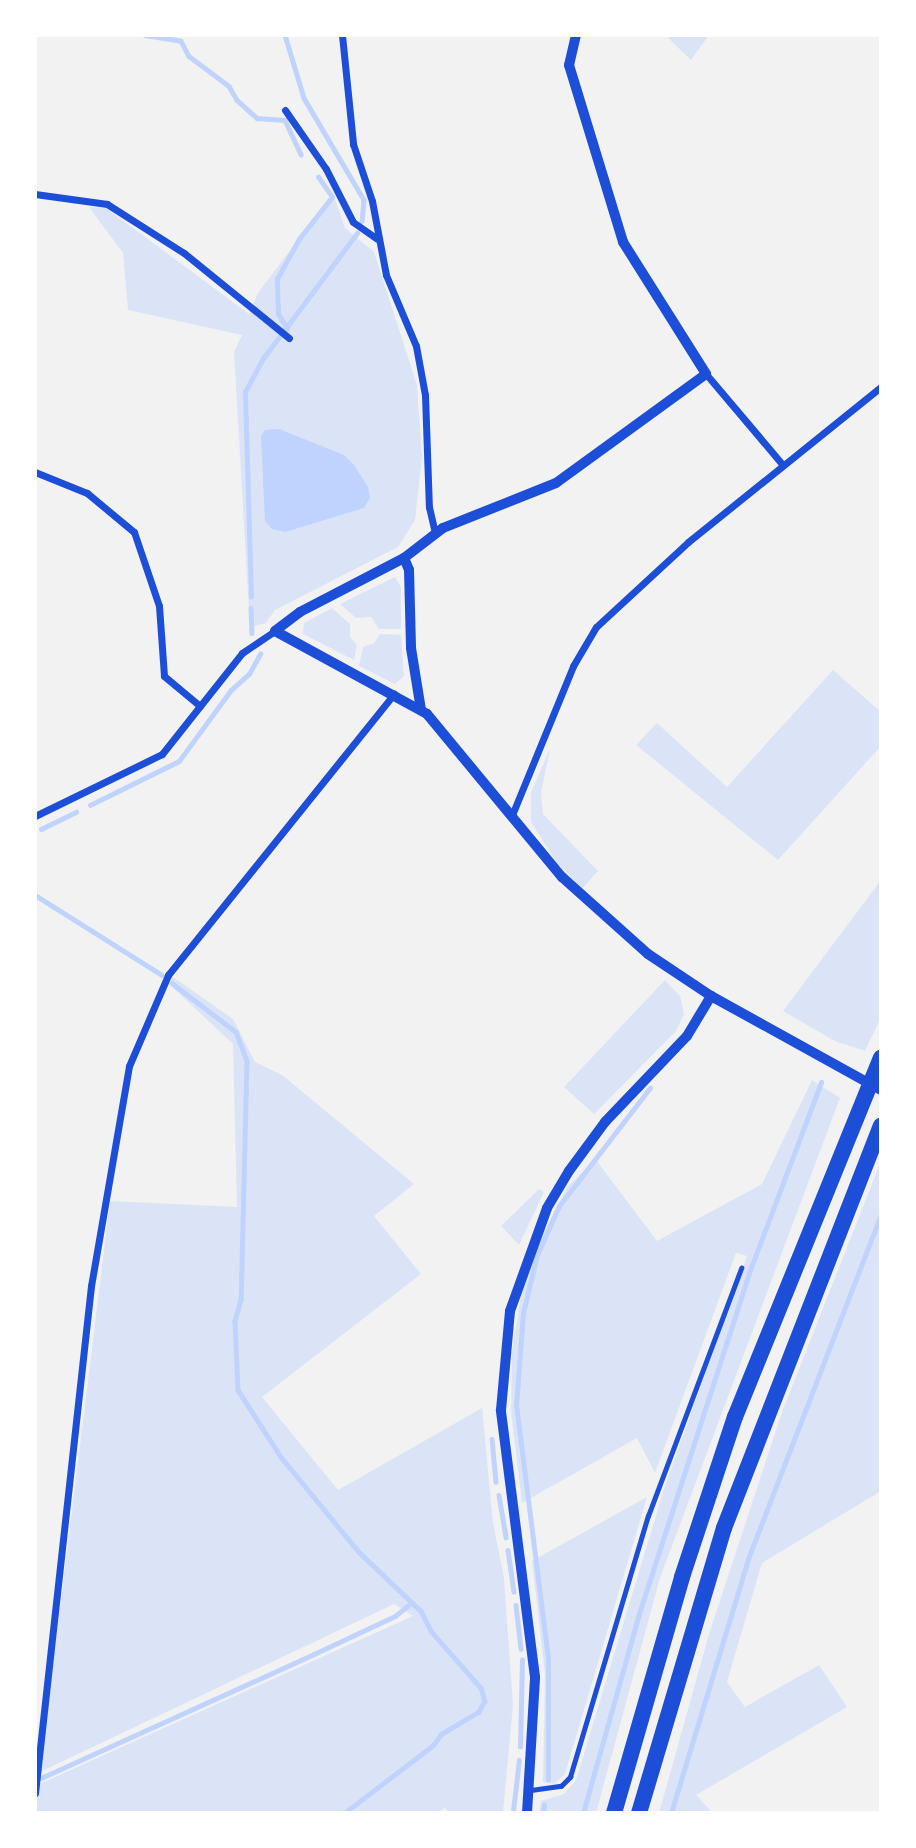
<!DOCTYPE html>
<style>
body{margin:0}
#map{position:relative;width:916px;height:1848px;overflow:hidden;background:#f2f2f2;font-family:Barlow,sans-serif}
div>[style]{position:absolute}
.green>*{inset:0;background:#dbe4f7}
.water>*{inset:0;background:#bfd3fe}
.stream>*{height:4.5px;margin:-2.25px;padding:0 2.25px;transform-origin:2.25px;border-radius:2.25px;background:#bfd3fe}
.service>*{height:4.5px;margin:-2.25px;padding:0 2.25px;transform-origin:2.25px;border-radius:2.25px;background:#1d4ed8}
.minor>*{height:7px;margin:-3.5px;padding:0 3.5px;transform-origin:3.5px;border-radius:3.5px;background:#1d4ed8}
.tertiary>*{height:10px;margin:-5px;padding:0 5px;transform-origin:5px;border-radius:5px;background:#1d4ed8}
.trunk>*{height:16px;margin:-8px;padding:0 8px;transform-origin:8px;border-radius:8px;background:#1d4ed8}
span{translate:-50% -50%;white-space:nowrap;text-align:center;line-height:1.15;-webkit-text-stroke:6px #fff;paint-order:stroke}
.frame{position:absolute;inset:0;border:37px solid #fff;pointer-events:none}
</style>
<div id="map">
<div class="green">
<i style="clip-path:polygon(665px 35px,709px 35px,691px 60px)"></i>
<i style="clip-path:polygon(333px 193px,345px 228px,374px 252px,417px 385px,422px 457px,415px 520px,398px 547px,275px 610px,266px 623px,250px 627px,234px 352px,242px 335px,128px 310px,123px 253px,89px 207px,106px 208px,249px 314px,258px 293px)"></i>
<i style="clip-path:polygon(395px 577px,401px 587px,401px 629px,379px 629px,371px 617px,356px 618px,340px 604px)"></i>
<i style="clip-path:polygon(332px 608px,350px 624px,350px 637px,357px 645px,354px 660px,303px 634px,304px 623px)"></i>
<i style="clip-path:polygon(380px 634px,401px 635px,404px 676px,395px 684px,359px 666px,363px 647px,374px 643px)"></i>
<i style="clip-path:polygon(833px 670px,881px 712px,881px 746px,778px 860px,636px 745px,657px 723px,727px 787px)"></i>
<i style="clip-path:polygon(550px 749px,541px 793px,543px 814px,598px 871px,582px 889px,557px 863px,531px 822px,531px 792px)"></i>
<i style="clip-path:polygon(881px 880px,881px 1017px,865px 1051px,835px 1041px,783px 1011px)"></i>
<i style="clip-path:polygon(173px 977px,233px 1019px,255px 1062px,282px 1075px,414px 1184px,374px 1216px,421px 1274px,262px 1397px,338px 1490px,482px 1408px,493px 1523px,504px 1578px,513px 1705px,503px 1813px,449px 1813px,445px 1808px,437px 1813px,35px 1813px,35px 1786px,413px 1616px,394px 1604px,40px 1772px,110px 1201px,237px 1207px,233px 1044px,169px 984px)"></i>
<i style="clip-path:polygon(665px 980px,680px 996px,684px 1014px,676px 1031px,594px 1114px,564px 1087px)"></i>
<i style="clip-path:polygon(812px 1080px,840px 1098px,660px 1578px,596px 1813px,539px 1813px,541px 1801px,564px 1794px,576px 1780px,664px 1489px,747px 1256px,736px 1253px,655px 1473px,637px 1438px,522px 1503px,511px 1411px,512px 1351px,522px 1290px,541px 1237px,568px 1186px,596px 1160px,657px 1241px,762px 1184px)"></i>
<i style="clip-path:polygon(881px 1161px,881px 1491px,762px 1563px,727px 1682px,745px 1707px,819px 1665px,847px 1707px,696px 1795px,713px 1813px,659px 1813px,709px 1634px,782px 1412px)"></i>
<i style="clip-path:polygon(539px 1189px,544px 1192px,519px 1245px,501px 1226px)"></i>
<i style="clip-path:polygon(647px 1497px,565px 1774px,554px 1784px,543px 1782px,545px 1674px,532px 1561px)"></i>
</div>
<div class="water">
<i style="clip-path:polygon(279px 429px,344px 455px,354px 465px,368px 487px,370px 498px,364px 508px,285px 532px,272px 529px,265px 521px,261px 436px,265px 430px)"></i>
</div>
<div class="stream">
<i style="left:109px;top:35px;width:19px"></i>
<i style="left:145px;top:35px;width:36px;rotate:9deg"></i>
<i style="left:181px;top:41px;width:17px;rotate:62deg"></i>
<i style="left:189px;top:56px;width:50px;rotate:36.9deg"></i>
<i style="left:229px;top:86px;width:16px;rotate:60deg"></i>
<i style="left:237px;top:100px;width:27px;rotate:42deg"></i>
<i style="left:257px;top:118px;width:28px;rotate:4deg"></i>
<i style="left:285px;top:120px;width:38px;rotate:65deg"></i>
<i style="left:285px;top:35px;width:66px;rotate:73.2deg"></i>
<i style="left:304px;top:98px;width:118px;rotate:59.5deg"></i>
<i style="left:364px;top:200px;width:21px;rotate:95deg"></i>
<i style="left:287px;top:329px;width:17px;rotate:-121deg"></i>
<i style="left:278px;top:314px;width:35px;rotate:-92deg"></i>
<i style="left:277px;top:279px;width:46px;rotate:-61.2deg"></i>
<i style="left:299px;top:239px;width:53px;rotate:-51.8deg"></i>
<i style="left:332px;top:197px;width:24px;rotate:-125deg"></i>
<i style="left:251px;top:597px;width:205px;rotate:-91.7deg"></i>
<i style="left:245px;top:392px;width:40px;rotate:-62deg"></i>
<i style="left:264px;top:357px;width:155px;rotate:-53.1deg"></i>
<i style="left:251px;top:608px;width:25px;rotate:88deg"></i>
<i style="left:90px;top:805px;width:99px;rotate:-26.3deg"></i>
<i style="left:179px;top:761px;width:88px;rotate:-53.8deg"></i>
<i style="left:231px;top:690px;width:24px;rotate:-42deg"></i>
<i style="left:249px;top:674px;width:23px;rotate:-61deg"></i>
<i style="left:41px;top:829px;width:39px;rotate:-26deg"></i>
<i style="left:35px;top:895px;width:150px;rotate:32.2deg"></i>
<i style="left:172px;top:983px;width:81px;rotate:37.4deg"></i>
<i style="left:236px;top:1032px;width:31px;rotate:69deg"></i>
<i style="left:247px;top:1061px;width:239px;rotate:91.4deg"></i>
<i style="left:241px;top:1300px;width:22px;rotate:106deg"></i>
<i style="left:235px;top:1321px;width:69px;rotate:87.5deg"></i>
<i style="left:238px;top:1390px;width:80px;rotate:57.3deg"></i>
<i style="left:281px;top:1457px;width:123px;rotate:50.6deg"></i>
<i style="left:359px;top:1552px;width:86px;rotate:43.6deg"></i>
<i style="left:421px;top:1611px;width:22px;rotate:63deg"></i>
<i style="left:431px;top:1631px;width:76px;rotate:48.7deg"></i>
<i style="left:481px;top:1688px;width:14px;rotate:73deg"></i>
<i style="left:485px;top:1701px;width:13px;rotate:119deg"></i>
<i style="left:479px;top:1712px;width:43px;rotate:149.3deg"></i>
<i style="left:442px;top:1734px;width:15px;rotate:127deg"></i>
<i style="left:433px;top:1746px;width:111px;rotate:142.7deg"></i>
<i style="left:492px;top:1439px;width:43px;rotate:84.7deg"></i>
<i style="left:499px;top:1495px;width:43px;rotate:80.5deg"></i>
<i style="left:508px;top:1550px;width:42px;rotate:81.9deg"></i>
<i style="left:516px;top:1605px;width:44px;rotate:83.5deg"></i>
<i style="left:520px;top:1747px;width:87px;rotate:-88.7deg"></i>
<i style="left:41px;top:1778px;width:300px;rotate:-24.4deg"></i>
<i style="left:314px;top:1654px;width:89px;rotate:-25.1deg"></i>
<i style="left:395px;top:1616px;width:21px;rotate:-39deg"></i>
<i style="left:548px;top:1780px;width:122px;rotate:-90deg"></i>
<i style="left:548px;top:1658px;width:254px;rotate:-97.2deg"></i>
<i style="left:516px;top:1406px;width:93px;rotate:-85.7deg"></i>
<i style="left:523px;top:1313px;width:60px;rotate:-76.4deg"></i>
<i style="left:537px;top:1255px;width:54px;rotate:-65.8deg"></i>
<i style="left:559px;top:1206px;width:149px;rotate:-52.4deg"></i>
<i style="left:513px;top:1811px;width:51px;rotate:-83.3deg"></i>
<i style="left:543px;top:1813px;width:8px;rotate:-83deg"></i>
<i style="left:583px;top:1813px;width:204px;rotate:-74.3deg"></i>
<i style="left:638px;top:1617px;width:361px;rotate:-72.1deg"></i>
<i style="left:749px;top:1273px;width:204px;rotate:-69.3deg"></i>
<i style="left:671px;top:1813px;width:265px;rotate:-73.1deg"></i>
<i style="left:748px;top:1559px;width:369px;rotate:-68.9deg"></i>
</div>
<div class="service">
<i style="left:531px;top:1790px;width:30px;rotate:-8deg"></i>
<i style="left:561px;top:1786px;width:13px;rotate:-45deg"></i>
<i style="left:570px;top:1777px;width:272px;rotate:-73.4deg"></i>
<i style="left:648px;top:1516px;width:265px;rotate:-69.4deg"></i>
</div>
<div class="minor">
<i style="left:342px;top:35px;width:110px;rotate:84.2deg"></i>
<i style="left:353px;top:144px;width:60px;rotate:71.6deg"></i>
<i style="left:372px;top:201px;width:75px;rotate:79.3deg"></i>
<i style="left:386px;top:275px;width:77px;rotate:67.1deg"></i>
<i style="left:416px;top:346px;width:50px;rotate:79.6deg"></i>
<i style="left:425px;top:395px;width:112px;rotate:88deg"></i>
<i style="left:429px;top:507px;width:27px;rotate:77deg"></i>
<i style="left:285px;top:110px;width:72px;rotate:55.2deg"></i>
<i style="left:326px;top:169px;width:59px;rotate:63deg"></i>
<i style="left:353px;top:222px;width:29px;rotate:35deg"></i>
<i style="left:35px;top:194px;width:73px;rotate:7.9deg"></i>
<i style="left:107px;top:204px;width:91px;rotate:32.5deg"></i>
<i style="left:184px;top:253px;width:135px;rotate:39deg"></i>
<i style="left:706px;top:374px;width:119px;rotate:49.8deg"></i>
<i style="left:35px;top:472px;width:56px;rotate:22deg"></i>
<i style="left:87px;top:493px;width:61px;rotate:39.7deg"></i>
<i style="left:134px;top:532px;width:78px;rotate:71.3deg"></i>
<i style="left:159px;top:606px;width:70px;rotate:85.9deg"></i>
<i style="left:164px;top:676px;width:47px;rotate:39.8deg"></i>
<i style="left:512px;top:815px;width:161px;rotate:-67.7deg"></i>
<i style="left:573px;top:666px;width:45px;rotate:-59.5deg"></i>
<i style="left:596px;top:627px;width:125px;rotate:-42.7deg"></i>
<i style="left:688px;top:542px;width:248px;rotate:-38.8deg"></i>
<i style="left:35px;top:816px;width:141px;rotate:-26deg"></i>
<i style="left:162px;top:754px;width:129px;rotate:-51.6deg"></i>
<i style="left:242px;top:653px;width:40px;rotate:-34deg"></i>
<i style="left:35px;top:1793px;width:510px;rotate:-83.7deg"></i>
<i style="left:91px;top:1286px;width:223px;rotate:-80.2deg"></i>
<i style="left:129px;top:1066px;width:99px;rotate:-66.8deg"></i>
<i style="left:168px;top:975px;width:361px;rotate:-51.2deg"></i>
</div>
<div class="tertiary">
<i style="left:576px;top:35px;width:31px;rotate:103deg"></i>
<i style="left:569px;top:65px;width:185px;rotate:73deg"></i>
<i style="left:623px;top:242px;width:156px;rotate:57.8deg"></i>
<i style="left:706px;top:374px;width:185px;rotate:144deg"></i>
<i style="left:556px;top:483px;width:122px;rotate:158.3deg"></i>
<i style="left:443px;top:528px;width:49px;rotate:142.4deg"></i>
<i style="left:404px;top:558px;width:117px;rotate:152.6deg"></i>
<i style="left:300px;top:612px;width:31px;rotate:143deg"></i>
<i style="left:275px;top:631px;width:173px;rotate:28.6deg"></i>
<i style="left:427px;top:714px;width:212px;rotate:50.4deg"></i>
<i style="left:562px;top:877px;width:115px;rotate:41.8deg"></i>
<i style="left:648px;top:954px;width:76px;rotate:33.7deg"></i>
<i style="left:711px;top:996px;width:194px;rotate:28.9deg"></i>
<i style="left:404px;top:558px;width:13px;rotate:67deg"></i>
<i style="left:409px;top:570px;width:78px;rotate:88.5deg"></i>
<i style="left:411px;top:648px;width:63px;rotate:80.8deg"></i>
<i style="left:527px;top:1813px;width:136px;rotate:-86.6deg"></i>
<i style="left:535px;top:1677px;width:269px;rotate:-97.3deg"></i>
<i style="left:501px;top:1410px;width:99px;rotate:-84.8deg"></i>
<i style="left:510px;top:1311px;width:109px;rotate:-70.2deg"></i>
<i style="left:547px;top:1208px;width:43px;rotate:-59.3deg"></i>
<i style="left:569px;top:1171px;width:61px;rotate:-53.7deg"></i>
<i style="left:605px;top:1122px;width:119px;rotate:-46.4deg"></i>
<i style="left:687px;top:1036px;width:47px;rotate:-59deg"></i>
</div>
<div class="trunk">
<i style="left:614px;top:1813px;width:246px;rotate:-73.9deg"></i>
<i style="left:682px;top:1577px;width:169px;rotate:-71.7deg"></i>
<i style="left:735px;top:1417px;width:388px;rotate:-67.9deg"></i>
<i style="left:639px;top:1813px;width:297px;rotate:-73.4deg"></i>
<i style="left:724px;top:1528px;width:432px;rotate:-68.7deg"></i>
</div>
<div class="frame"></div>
</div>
